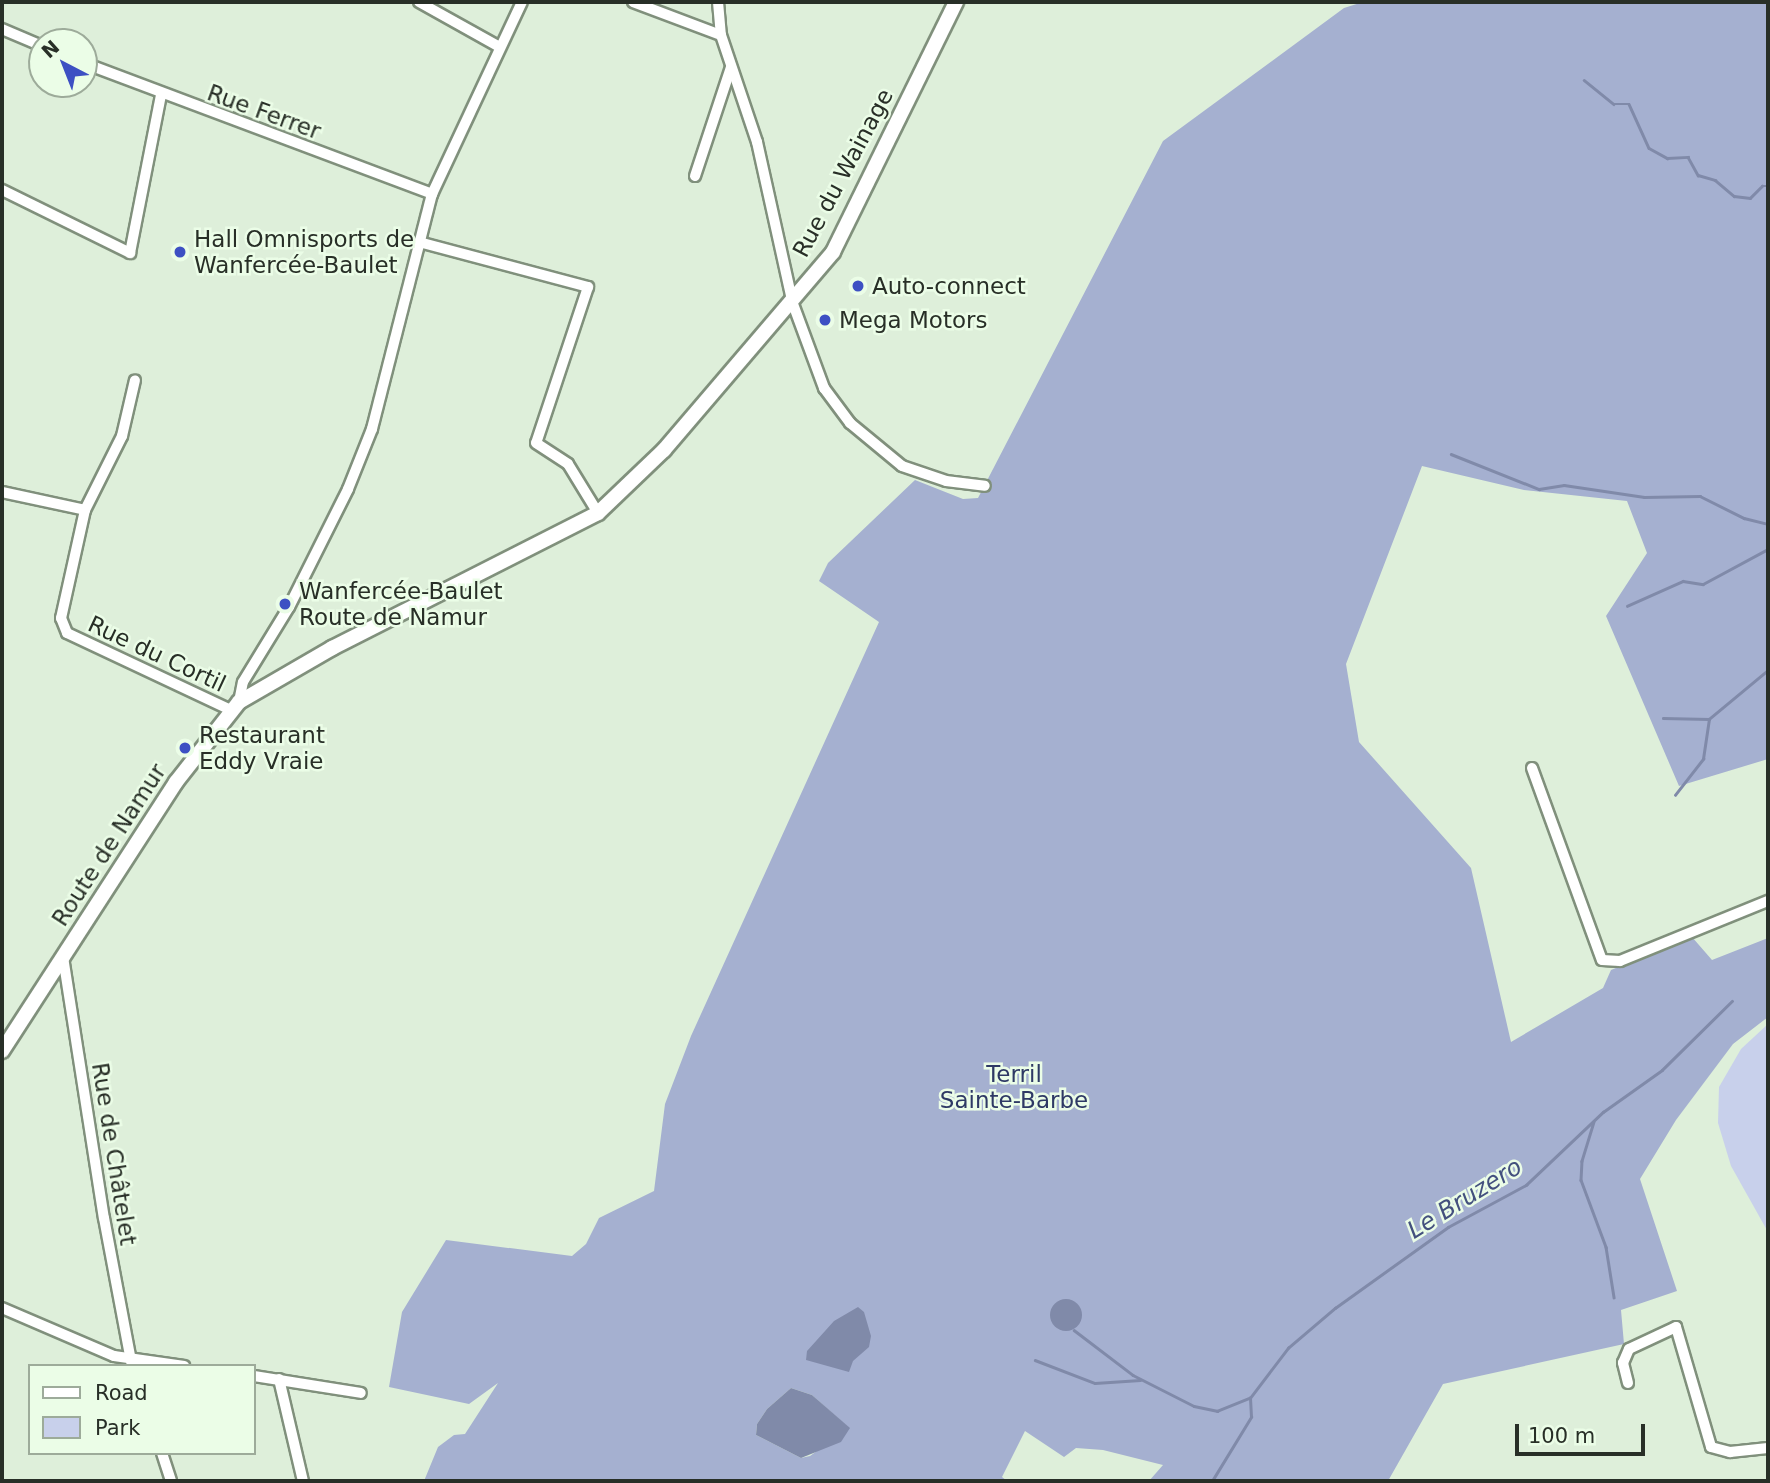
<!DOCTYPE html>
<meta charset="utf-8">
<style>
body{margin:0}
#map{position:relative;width:1770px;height:1483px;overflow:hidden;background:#deefda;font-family:"DejaVu Sans",sans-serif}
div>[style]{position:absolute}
.green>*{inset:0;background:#c8d0eb}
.forest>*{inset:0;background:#a5b0d0}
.water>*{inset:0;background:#808aa9}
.round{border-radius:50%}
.stream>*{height:2.5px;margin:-1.25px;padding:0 1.25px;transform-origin:1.25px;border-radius:1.25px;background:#808aa9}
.roads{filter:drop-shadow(2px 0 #80907c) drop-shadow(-2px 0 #80907c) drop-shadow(0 2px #80907c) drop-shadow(0 -2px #80907c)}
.minor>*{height:10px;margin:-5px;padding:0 5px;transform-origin:5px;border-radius:5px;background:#fff}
.secondary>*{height:14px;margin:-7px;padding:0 7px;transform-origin:7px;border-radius:7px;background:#fff}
.dots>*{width:19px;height:19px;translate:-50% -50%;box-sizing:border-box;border:4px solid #ebfde7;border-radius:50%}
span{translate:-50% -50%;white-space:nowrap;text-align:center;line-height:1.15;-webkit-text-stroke:5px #ebfde7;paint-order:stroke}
.street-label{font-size:23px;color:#282f27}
.poi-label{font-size:23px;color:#282f27}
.left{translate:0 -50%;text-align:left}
.park-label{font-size:23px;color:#2e3965}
.water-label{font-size:24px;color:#43507e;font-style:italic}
.frame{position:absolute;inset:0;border:4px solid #282f27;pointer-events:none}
.legend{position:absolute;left:28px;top:1364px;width:228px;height:91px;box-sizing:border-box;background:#ebfde7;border:2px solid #9dab9a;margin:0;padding:9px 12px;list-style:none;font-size:21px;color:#282f27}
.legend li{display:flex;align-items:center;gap:14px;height:35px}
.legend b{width:35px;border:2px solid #9dab9a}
.north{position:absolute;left:28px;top:28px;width:70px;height:70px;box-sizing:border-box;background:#ebfde7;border:2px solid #9dab9a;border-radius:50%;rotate:318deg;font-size:19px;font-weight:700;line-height:28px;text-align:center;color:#282f27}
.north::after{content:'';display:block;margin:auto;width:24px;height:32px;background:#3d50c3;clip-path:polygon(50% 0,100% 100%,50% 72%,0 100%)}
.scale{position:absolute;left:1515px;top:1424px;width:130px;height:32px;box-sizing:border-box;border:4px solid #282f27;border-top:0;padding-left:9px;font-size:21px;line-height:24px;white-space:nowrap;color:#282f27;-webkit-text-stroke:5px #ebfde7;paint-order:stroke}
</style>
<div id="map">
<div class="green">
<i style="clip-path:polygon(1768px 1024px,1768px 1232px,1731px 1166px,1718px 1123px,1719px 1087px,1741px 1049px)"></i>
</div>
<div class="forest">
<i style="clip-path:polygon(evenodd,1363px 2px,1768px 2px,1768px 759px,1679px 786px,1606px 616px,1647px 553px,1627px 501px,1524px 490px,1422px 466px,1346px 664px,1359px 742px,1471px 868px,1511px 1042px,1603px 988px,1611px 970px,1692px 937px,1712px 960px,1768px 938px,1768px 1017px,1733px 1044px,1676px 1120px,1640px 1179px,1677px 1291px,1621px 1310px,1624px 1344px,1443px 1384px,1388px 1481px,1149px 1481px,1163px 1465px,1103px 1450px,1076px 1448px,1064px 1457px,1025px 1431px,1002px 1477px,1007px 1481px,424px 1481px,438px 1447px,454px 1435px,465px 1434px,498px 1383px,469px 1404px,389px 1387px,402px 1312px,446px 1240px,572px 1256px,586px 1244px,599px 1218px,654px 1191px,665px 1104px,691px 1036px,879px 622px,819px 581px,828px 563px,915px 480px,963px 499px,978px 498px,1163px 141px,1344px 8px,1363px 2px,791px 1388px,812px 1395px,849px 1428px,810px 1456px,801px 1458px,756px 1435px,757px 1424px,767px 1409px,791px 1388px)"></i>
</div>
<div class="water">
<i class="round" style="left:1050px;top:1299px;width:32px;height:32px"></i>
<i style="clip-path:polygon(858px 1307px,864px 1312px,871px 1336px,869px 1347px,853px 1361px,849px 1372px,806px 1360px,807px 1351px,834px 1321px)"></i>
<i style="clip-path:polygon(791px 1388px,812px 1395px,850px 1428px,841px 1442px,801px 1458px,756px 1435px,757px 1424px,767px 1409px)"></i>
</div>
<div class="stream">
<i style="left:1584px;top:80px;width:38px;rotate:39deg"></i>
<i style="left:1614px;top:104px;width:15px"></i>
<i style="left:1629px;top:104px;width:48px;rotate:65.6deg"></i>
<i style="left:1649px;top:148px;width:21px;rotate:29deg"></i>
<i style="left:1667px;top:158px;width:21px;rotate:-3deg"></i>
<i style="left:1688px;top:157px;width:21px;rotate:61deg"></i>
<i style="left:1698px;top:175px;width:18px;rotate:16deg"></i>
<i style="left:1715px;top:180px;width:25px;rotate:40deg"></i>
<i style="left:1734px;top:196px;width:16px;rotate:7deg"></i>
<i style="left:1750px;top:198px;width:17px;rotate:-45deg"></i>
<i style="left:1762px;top:186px;width:6px"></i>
<i style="left:1451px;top:454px;width:95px;rotate:21.7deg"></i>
<i style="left:1539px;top:489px;width:25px;rotate:-9deg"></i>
<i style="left:1564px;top:485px;width:81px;rotate:8.5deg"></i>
<i style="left:1644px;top:497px;width:56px;rotate:-1deg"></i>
<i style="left:1700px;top:496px;width:49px;rotate:26.6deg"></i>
<i style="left:1744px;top:518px;width:25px;rotate:14deg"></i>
<i style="left:1627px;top:606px;width:61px;rotate:-24.1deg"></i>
<i style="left:1683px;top:581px;width:20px;rotate:9deg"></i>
<i style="left:1703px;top:584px;width:74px;rotate:-28.3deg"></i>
<i style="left:1663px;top:718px;width:46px;rotate:1.2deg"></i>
<i style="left:1709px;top:719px;width:77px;rotate:-39.7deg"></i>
<i style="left:1675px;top:795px;width:46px;rotate:-52.1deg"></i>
<i style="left:1703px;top:759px;width:40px;rotate:-81.5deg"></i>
<i style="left:1594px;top:1122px;width:41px;rotate:107.1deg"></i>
<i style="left:1582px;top:1161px;width:19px;rotate:93deg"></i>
<i style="left:1581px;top:1180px;width:72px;rotate:69.5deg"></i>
<i style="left:1606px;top:1247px;width:51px;rotate:80.9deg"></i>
<i style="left:1074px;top:1330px;width:74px;rotate:37.3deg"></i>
<i style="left:1133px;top:1375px;width:68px;rotate:26.9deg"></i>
<i style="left:1194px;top:1406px;width:24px;rotate:12deg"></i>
<i style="left:1217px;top:1411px;width:35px;rotate:-22deg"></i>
<i style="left:1035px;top:1360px;width:64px;rotate:21deg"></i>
<i style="left:1095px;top:1383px;width:45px;rotate:-3.8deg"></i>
<i style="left:1250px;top:1398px;width:63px;rotate:-52.8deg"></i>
<i style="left:1288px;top:1348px;width:62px;rotate:-40.4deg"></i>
<i style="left:1335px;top:1308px;width:139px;rotate:-35.6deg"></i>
<i style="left:1448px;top:1227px;width:89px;rotate:-28.3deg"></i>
<i style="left:1526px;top:1185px;width:106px;rotate:-43.5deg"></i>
<i style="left:1603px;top:1112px;width:72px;rotate:-35.4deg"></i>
<i style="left:1662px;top:1070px;width:98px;rotate:-44.6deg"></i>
<i style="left:1212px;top:1481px;width:75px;rotate:-58.6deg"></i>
<i style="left:1251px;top:1417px;width:19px;rotate:-93deg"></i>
</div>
<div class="roads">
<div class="minor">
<i style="left:419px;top:2px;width:90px;rotate:29.1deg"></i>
<i style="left:633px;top:2px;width:94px;rotate:20.6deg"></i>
<i style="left:718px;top:2px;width:33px;rotate:85deg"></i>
<i style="left:721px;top:35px;width:113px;rotate:71.4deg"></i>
<i style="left:757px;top:142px;width:166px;rotate:77.5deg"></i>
<i style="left:793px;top:304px;width:90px;rotate:69.7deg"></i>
<i style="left:824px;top:388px;width:44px;rotate:53.4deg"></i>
<i style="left:850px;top:423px;width:67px;rotate:39.6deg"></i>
<i style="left:902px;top:466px;width:46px;rotate:18.8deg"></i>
<i style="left:946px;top:481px;width:39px;rotate:7deg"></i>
<i style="left:2px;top:29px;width:43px;rotate:23deg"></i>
<i style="left:84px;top:63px;width:372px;rotate:20.6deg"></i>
<i style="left:695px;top:176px;width:115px;rotate:-71.7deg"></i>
<i style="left:2px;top:190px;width:143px;rotate:26.2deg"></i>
<i style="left:130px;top:253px;width:161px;rotate:-78.9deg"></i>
<i style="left:419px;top:242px;width:175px;rotate:14.9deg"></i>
<i style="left:588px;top:287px;width:164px;rotate:108.4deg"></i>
<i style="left:536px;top:443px;width:38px;rotate:33deg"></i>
<i style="left:568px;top:464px;width:57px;rotate:58.5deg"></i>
<i style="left:2px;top:492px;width:85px;rotate:12.2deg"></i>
<i style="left:85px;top:510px;width:111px;rotate:102.5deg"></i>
<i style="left:61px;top:618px;width:16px;rotate:68deg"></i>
<i style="left:67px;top:633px;width:181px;rotate:25.2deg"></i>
<i style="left:85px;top:510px;width:83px;rotate:-63.4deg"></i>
<i style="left:122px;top:436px;width:57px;rotate:-76.9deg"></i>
<i style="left:239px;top:702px;width:20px;rotate:-79deg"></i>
<i style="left:243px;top:682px;width:88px;rotate:-58.5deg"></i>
<i style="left:289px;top:607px;width:132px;rotate:-63.4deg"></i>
<i style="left:348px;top:489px;width:65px;rotate:-68.2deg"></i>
<i style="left:372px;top:429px;width:243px;rotate:-75.7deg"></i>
<i style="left:432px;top:194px;width:212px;rotate:-64.9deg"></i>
<i style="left:1532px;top:768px;width:204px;rotate:70deg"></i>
<i style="left:1602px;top:960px;width:18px;rotate:3deg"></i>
<i style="left:1620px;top:961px;width:160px;rotate:-22.1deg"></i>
<i style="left:63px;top:957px;width:264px;rotate:81.1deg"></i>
<i style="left:104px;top:1218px;width:151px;rotate:79.3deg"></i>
<i style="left:2px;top:1308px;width:122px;rotate:23.2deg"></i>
<i style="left:114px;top:1356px;width:71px;rotate:8.1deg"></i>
<i style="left:254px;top:1376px;width:108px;rotate:9deg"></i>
<i style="left:279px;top:1379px;width:105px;rotate:76.8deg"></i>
<i style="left:1628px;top:1383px;width:21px;rotate:-104deg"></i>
<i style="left:1623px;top:1363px;width:15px;rotate:-67deg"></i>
<i style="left:1629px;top:1349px;width:52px;rotate:-25.1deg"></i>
<i style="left:1676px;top:1327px;width:125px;rotate:73.7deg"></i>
<i style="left:1711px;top:1447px;width:20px;rotate:15deg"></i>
<i style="left:1730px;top:1452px;width:38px;rotate:-6deg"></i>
<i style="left:162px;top:1453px;width:29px;rotate:72deg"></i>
</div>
<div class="secondary">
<i style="left:2px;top:1051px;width:320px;rotate:-57.1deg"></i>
<i style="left:176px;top:782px;width:102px;rotate:-51.8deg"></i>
<i style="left:239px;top:702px;width:108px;rotate:-30.1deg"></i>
<i style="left:332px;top:648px;width:298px;rotate:-26.9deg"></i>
<i style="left:598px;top:513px;width:91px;rotate:-43.7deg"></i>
<i style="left:664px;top:450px;width:260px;rotate:-49.5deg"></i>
<i style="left:833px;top:252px;width:279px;rotate:-63.8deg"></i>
</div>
</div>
<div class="dots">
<i style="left:180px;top:252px;background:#3d50c3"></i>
<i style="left:858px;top:286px;background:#3d50c3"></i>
<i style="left:825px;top:320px;background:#3d50c3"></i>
<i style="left:285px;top:604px;background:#3d50c3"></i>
<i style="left:185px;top:748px;background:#3d50c3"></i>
</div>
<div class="street-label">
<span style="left:264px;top:112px;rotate:20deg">Rue Ferrer</span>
<span style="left:843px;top:173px;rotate:-62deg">Rue du Wainage</span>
<span style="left:157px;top:654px;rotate:25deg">Rue du Cortil</span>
<span style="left:109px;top:845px;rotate:-57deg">Route de Namur</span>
<span style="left:114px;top:1154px;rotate:81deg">Rue de Châtelet</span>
</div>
<div class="poi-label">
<span class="left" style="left:194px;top:252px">Hall Omnisports de<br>Wanfercée-Baulet</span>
<span class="left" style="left:872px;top:286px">Auto-connect</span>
<span class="left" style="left:839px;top:320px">Mega Motors</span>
<span class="left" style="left:299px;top:604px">Wanfercée-Baulet<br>Route de Namur</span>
<span class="left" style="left:199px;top:748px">Restaurant<br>Eddy Vraie</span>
</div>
<div class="park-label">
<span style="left:1014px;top:1087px">Terril<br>Sainte-Barbe</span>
</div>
<div class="water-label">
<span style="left:1465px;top:1199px;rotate:-32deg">Le Bruzero</span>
</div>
<div class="frame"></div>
<ul class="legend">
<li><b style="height:9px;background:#fff"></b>Road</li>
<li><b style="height:19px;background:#c8d0eb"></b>Park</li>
</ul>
<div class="north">N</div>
<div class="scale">100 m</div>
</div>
